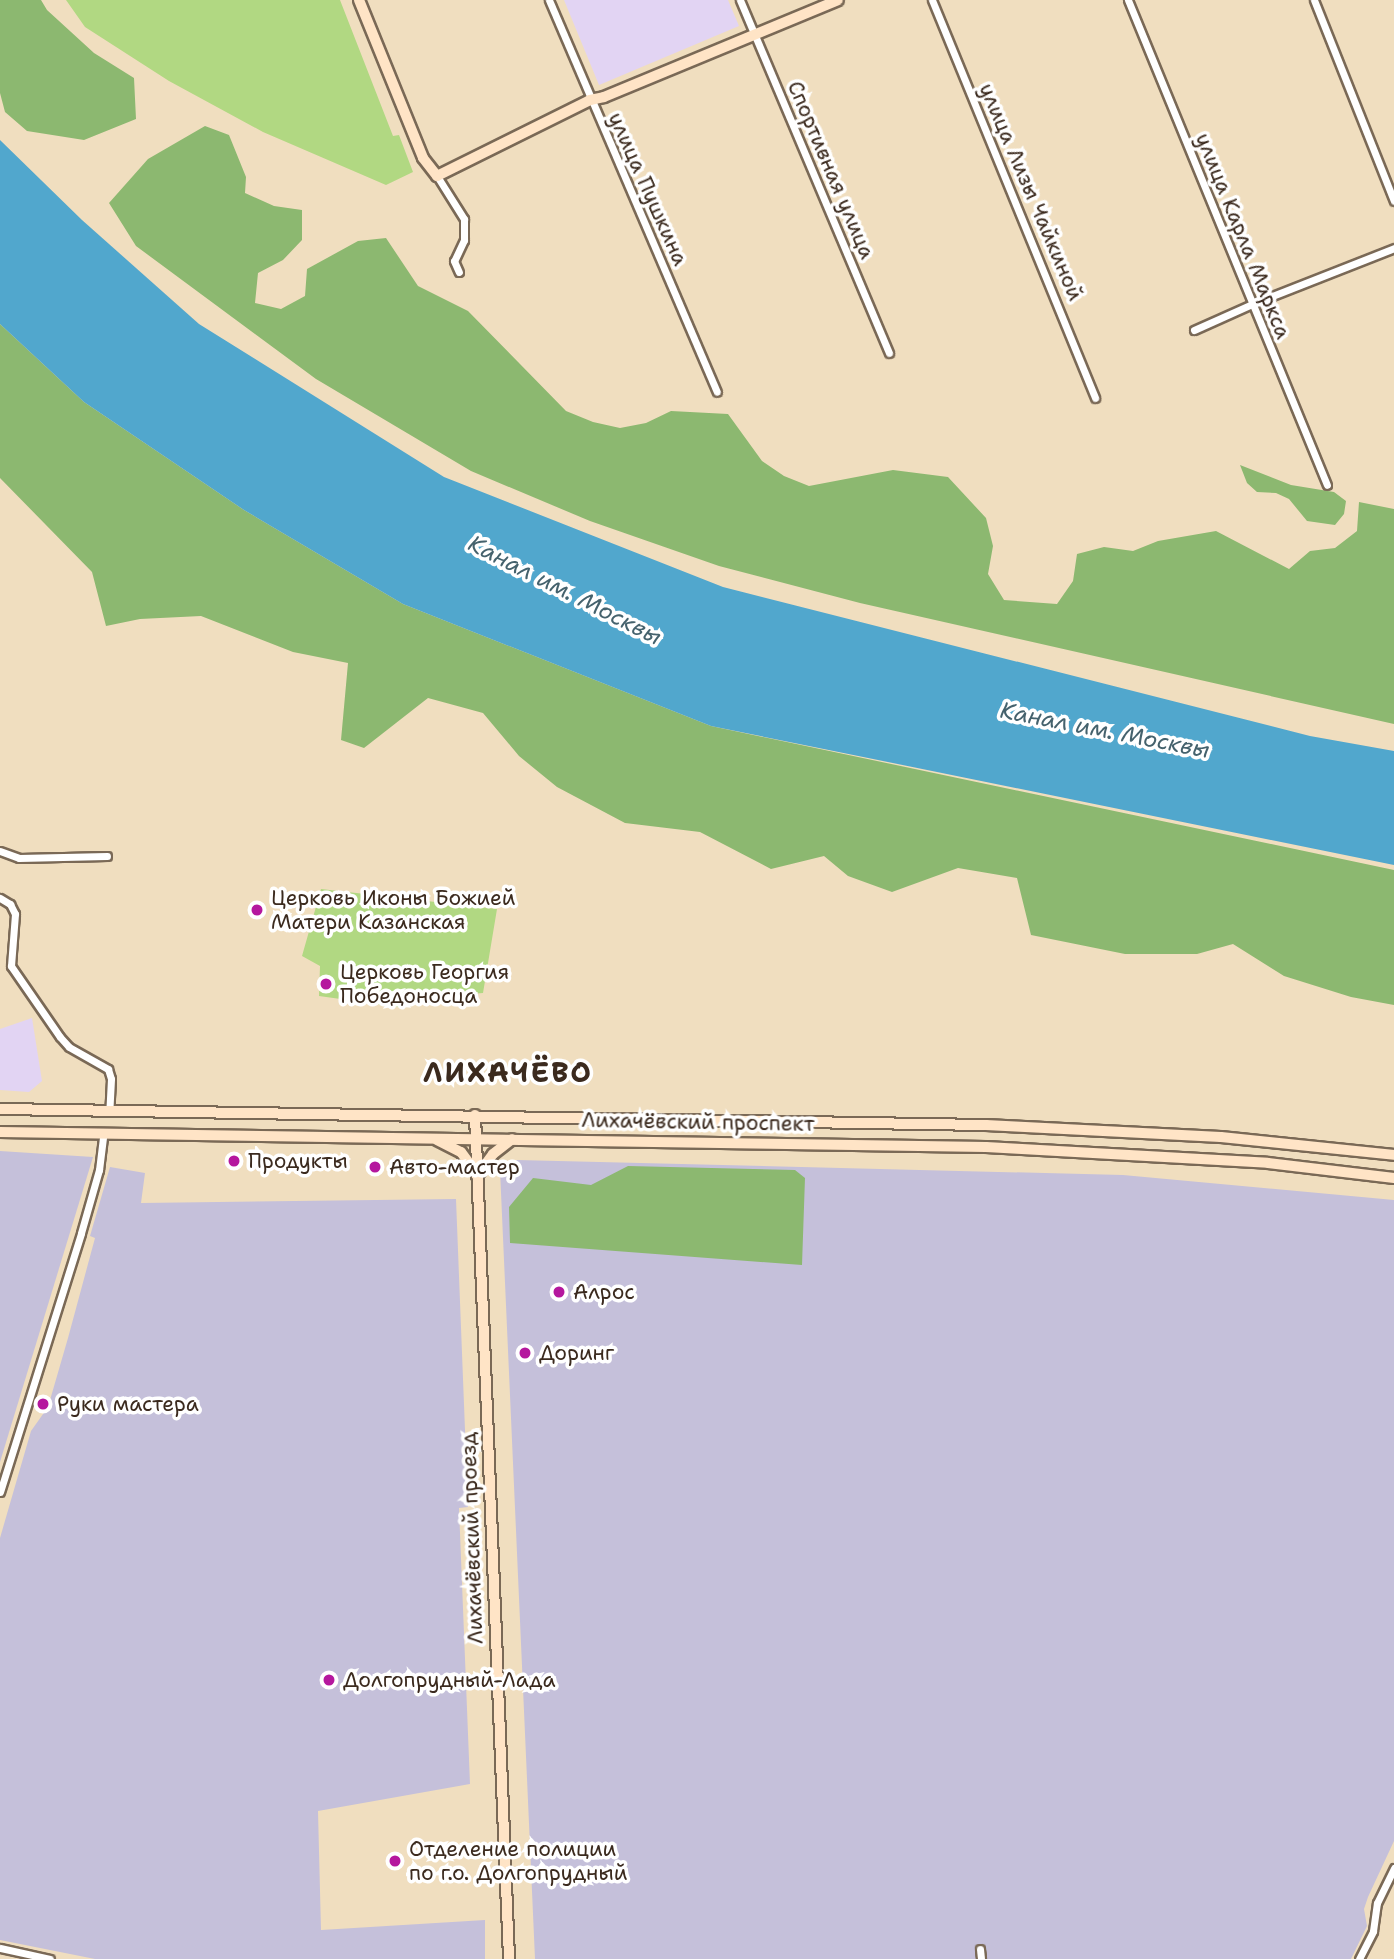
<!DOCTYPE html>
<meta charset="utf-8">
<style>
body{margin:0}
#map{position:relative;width:1394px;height:1959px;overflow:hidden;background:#f0debf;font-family:"Shantell Sans",sans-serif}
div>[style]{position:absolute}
.built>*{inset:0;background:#e2d4f3}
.industrial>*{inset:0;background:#c5c0da}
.green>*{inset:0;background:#b1d882}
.forest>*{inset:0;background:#8cb870}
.water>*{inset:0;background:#51a7cd}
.roads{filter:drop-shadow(2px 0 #7a6956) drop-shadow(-2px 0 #7a6956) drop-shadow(0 2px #7a6956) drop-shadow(0 -2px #7a6956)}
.street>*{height:7px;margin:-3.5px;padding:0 3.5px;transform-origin:3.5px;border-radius:3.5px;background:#fff}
.secondary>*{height:10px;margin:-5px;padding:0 5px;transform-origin:5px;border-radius:5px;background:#ffe4c6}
.dots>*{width:19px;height:19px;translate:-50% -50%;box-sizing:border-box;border:4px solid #fff;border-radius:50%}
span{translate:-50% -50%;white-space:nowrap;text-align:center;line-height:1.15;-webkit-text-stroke:7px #fff;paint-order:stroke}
.street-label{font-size:21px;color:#3b2a1e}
.poi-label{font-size:21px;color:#3b2a1e}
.left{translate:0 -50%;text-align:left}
.water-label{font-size:23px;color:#45626d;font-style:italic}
.district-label{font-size:28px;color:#3b2a1e;font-weight:700;letter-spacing:2px}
</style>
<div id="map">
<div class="built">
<i style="clip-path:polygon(564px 0,728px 0,739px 26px,599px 85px)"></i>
<i style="clip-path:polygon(32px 1018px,42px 1081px,29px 1092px,0 1090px,0 1029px)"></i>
</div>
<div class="industrial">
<i style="clip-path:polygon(0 1151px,93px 1157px,0 1462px)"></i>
<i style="clip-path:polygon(517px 1160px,1123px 1175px,1394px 1200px,1394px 1841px,1368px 1897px,1364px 1909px,1367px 1926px,1351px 1959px,535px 1959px,500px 1170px)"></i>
<i style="clip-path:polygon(110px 1167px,145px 1173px,141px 1203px,456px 1199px,468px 1507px,459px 1508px,470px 1784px,318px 1811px,321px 1930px,485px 1920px,485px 1959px,95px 1959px,0 1940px,0 1538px,31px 1431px,48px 1407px,68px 1338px,95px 1238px,90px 1236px)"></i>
</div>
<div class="green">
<i style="clip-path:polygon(66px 0,340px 0,393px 136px,399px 135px,413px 172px,386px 185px,263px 132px,169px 81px,85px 27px)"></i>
<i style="clip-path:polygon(321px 889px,497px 909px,483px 993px,430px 997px,408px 1001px,398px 1007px,319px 996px,320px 966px,302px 956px)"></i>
</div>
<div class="forest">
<i style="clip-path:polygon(0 0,41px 0,47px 10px,94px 53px,134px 78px,136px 119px,84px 140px,27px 131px,5px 112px,0 93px)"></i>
<i style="clip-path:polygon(205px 126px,229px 135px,246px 177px,245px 193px,274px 206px,302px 210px,302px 240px,283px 260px,258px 273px,255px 303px,281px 309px,305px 296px,307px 269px,358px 241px,386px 238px,418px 286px,468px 311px,566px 411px,593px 422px,620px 428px,646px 423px,671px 411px,728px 414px,762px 461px,784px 476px,809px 486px,893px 470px,948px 477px,986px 518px,993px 546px,988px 574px,1004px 600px,1057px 604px,1073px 581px,1077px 554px,1104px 547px,1133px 551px,1158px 541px,1216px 531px,1289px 569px,1310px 551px,1335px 548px,1357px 531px,1359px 502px,1394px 509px,1394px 724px,860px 603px,719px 566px,590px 521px,471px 471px,316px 379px,136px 246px,109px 203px,148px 159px)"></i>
<i style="clip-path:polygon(0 324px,84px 402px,244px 510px,403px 604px,711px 726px,1394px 870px,1394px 1005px,1351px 997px,1284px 976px,1233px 944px,1197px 954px,1125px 954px,1031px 935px,1017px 878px,958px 868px,892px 892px,848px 876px,824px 856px,771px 869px,700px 832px,625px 823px,557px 787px,519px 756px,483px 713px,428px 698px,364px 748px,341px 740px,348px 663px,293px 652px,201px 616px,140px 619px,106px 626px,92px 572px,0 478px)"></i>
<i style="clip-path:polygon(1240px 465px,1291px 485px,1334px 492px,1346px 501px,1344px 514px,1335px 525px,1307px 521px,1289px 499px,1276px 493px,1257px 492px,1247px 483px)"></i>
<i style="clip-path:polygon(628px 1166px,795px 1170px,805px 1178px,802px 1265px,510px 1243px,509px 1207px,533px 1178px,591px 1185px)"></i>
</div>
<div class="water">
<i style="clip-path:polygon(0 140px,82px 220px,199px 324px,444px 477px,723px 587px,1310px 736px,1394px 751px,1394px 865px,711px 726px,403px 604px,244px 510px,84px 402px,0 324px)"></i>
</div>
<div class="roads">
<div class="street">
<i style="left:549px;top:0;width:426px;rotate:66.8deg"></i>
<i style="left:740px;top:0;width:383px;rotate:67.1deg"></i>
<i style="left:932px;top:0;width:430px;rotate:67.7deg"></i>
<i style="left:1128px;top:0;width:524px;rotate:67.69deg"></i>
<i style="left:1314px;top:0;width:216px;rotate:68.3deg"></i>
<i style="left:437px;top:176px;width:51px;rotate:57.9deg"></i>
<i style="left:464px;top:219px;width:21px;rotate:90deg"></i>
<i style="left:464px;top:240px;width:23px;rotate:115deg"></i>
<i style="left:454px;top:261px;width:12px;rotate:66deg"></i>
<i style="left:1194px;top:330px;width:64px;rotate:-24.1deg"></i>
<i style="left:1252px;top:304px;width:153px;rotate:-21.5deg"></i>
<i style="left:0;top:851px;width:20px;rotate:20deg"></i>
<i style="left:19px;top:858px;width:88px;rotate:-1.3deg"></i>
<i style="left:0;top:898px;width:12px;rotate:31deg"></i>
<i style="left:10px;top:904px;width:11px;rotate:63deg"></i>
<i style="left:15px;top:914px;width:52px;rotate:94.4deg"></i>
<i style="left:11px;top:966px;width:86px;rotate:55.4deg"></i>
<i style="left:60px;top:1037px;width:13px;rotate:48deg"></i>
<i style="left:69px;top:1047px;width:45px;rotate:29.4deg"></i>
<i style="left:108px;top:1069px;width:10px;rotate:73deg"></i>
<i style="left:111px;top:1079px;width:33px;rotate:93deg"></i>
<i style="left:0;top:1492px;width:271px;rotate:-72.6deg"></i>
<i style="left:81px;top:1233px;width:66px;rotate:-74.1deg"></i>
<i style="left:99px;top:1170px;width:35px;rotate:-83deg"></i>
<i style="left:0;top:1948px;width:51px;rotate:12.4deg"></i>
<i style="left:980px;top:1949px;width:10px;rotate:84deg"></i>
<i style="left:1359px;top:1959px;width:31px;rotate:-63deg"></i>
<i style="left:1373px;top:1931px;width:28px;rotate:-82deg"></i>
<i style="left:1377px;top:1903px;width:39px;rotate:-64deg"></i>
</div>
<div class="secondary">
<i style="left:359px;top:0;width:170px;rotate:67.9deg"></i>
<i style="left:423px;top:158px;width:23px;rotate:52deg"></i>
<i style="left:437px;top:176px;width:171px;rotate:-26.4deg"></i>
<i style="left:590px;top:100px;width:14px;rotate:-12deg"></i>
<i style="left:604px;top:97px;width:253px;rotate:-22.5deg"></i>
<i style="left:0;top:1109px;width:986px;rotate:0.93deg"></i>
<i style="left:986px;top:1125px;width:235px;rotate:2.9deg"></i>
<i style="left:1221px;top:1137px;width:174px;rotate:5.9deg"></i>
<i style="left:475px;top:1115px;width:845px;rotate:87.69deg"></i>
<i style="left:0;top:1132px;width:986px;rotate:0.87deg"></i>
<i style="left:986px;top:1147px;width:282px;rotate:3.2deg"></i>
<i style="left:1268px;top:1163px;width:127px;rotate:6.8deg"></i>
<i style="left:437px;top:1140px;width:27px;rotate:27deg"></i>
<i style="left:461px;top:1152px;width:22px;rotate:54deg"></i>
<i style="left:477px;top:1176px;width:27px;rotate:-54deg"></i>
<i style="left:493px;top:1154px;width:24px;rotate:-38deg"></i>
</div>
</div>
<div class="dots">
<i style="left:257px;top:910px;background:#b5179e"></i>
<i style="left:326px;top:984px;background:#b5179e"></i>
<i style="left:234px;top:1161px;background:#b5179e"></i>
<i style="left:375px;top:1167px;background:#b5179e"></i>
<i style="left:559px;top:1292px;background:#b5179e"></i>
<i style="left:525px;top:1353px;background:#b5179e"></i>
<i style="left:43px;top:1404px;background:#b5179e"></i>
<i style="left:329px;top:1680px;background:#b5179e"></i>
<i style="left:395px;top:1861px;background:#b5179e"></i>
</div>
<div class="street-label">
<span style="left:831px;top:170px;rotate:67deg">Спортивная улица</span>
<span style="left:648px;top:189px;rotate:66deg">улица Пушкина</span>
<span style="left:1031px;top:192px;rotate:67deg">улица Лизы Чайкиной</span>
<span style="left:1243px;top:236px;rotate:68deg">улица Карла Маркса</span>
<span style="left:698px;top:1122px;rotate:1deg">Лихачёвский проспект</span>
<span style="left:472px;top:1538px;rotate:-92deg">Лихачёвский проезд</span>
</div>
<div class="poi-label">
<span class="left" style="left:271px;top:910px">Церковь Иконы Божией<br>Матери Казанская</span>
<span class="left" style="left:340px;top:984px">Церковь Георгия<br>Победоносца</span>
<span class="left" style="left:248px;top:1161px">Продукты</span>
<span class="left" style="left:389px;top:1167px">Авто-мастер</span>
<span class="left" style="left:573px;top:1292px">Алрос</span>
<span class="left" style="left:539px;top:1353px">Доринг</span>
<span class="left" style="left:57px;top:1404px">Руки мастера</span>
<span class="left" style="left:343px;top:1680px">Долгопрудный-Лада</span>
<span class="left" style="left:409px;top:1861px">Отделение полиции<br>по г.о. Долгопрудный</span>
</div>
<div class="water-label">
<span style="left:565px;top:590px;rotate:27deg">Канал им. Москвы</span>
<span style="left:1105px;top:730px;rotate:11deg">Канал им. Москвы</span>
</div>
<div class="district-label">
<span style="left:508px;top:1072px">ЛИХАЧЁВО</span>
</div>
</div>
